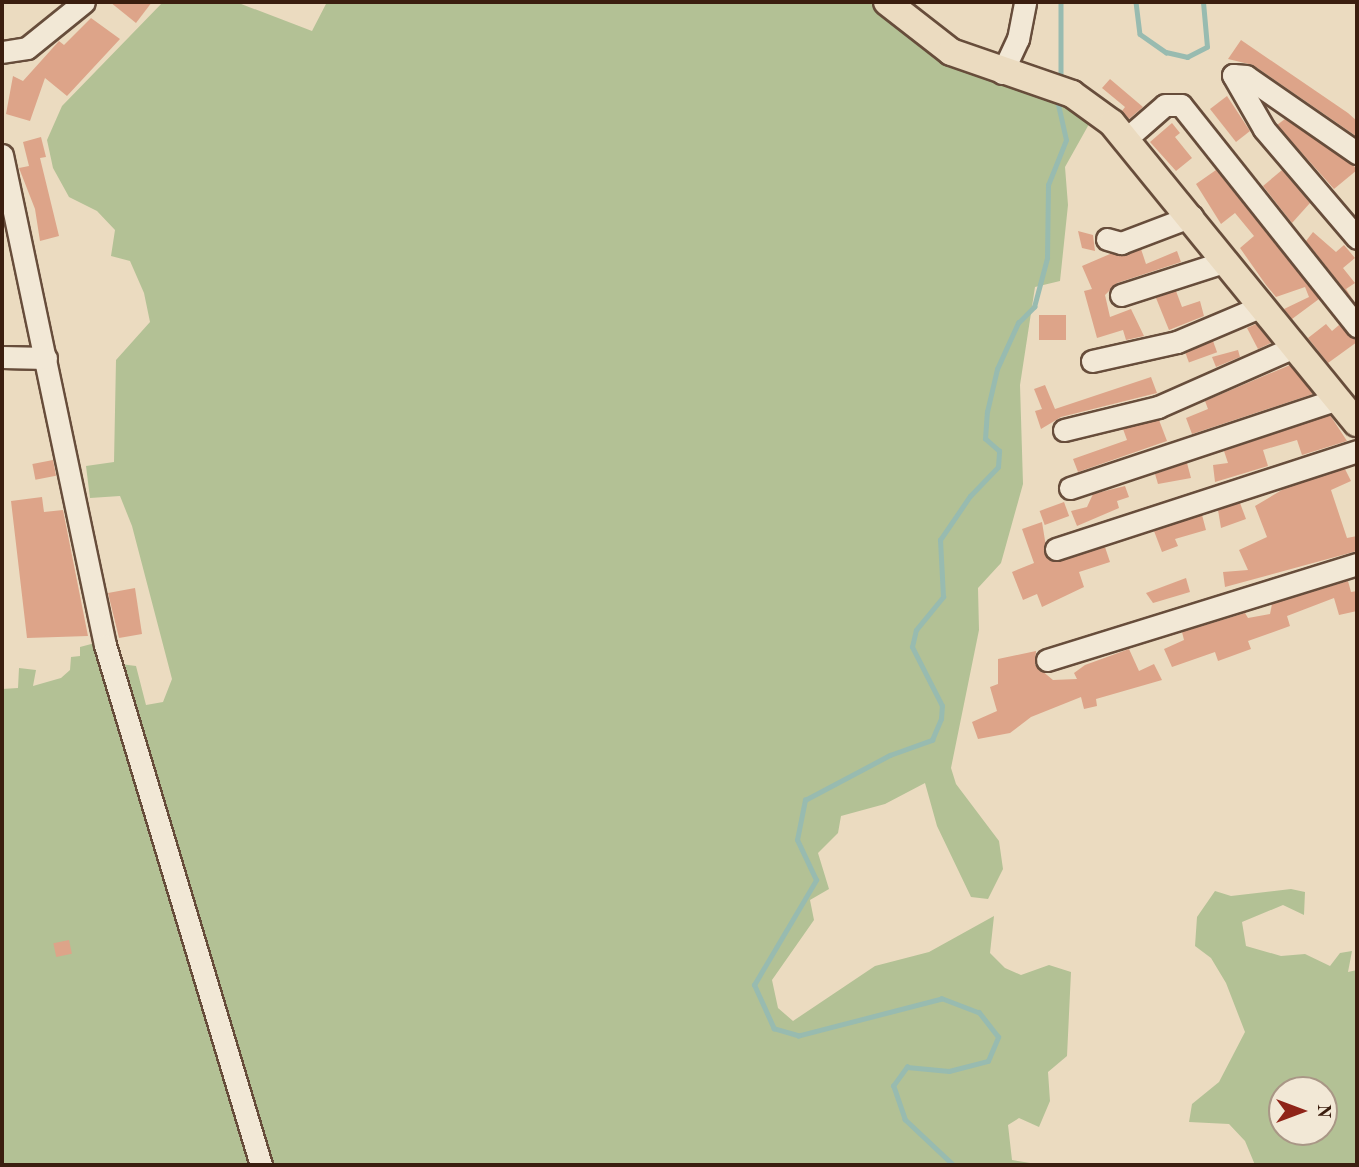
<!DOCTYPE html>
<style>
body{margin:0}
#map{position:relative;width:1359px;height:1167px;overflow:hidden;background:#ebdbc0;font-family:"Old Standard TT",serif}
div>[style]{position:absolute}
.green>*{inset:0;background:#b3c195}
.stream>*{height:4.5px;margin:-2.25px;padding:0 2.25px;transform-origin:2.25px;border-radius:2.25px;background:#98bbb0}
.building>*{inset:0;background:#dda489;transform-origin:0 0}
.roads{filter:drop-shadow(2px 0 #674d3b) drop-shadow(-2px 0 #674d3b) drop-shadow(0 2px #674d3b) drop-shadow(0 -2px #674d3b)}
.minor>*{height:21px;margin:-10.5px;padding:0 10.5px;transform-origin:10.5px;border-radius:10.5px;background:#f2e8d6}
.major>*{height:26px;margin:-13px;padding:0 13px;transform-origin:13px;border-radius:13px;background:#ebdbc0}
span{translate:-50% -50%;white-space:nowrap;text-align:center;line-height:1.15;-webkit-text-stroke:5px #f2e8d6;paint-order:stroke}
.frame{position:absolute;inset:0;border:4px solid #3b1e0f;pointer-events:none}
.north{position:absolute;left:1268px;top:1076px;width:70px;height:70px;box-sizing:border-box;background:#f2e8d6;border:2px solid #a99786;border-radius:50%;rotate:90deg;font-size:19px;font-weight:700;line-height:28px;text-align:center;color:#3b1e0f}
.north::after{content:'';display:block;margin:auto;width:24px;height:32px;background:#8f2418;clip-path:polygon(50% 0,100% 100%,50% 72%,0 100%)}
</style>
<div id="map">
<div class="green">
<i style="clip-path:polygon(163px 2px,236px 2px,312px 31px,327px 2px,873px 2px,949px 61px,1093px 117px,1065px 167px,1068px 205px,1060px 281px,1035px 287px,1020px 385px,1023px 484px,1001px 563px,978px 588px,979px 630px,951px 768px,956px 784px,999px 841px,1003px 869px,988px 899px,971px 897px,937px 826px,925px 783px,885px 804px,841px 816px,838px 833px,818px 853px,829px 889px,810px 900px,814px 920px,772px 980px,778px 1008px,793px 1021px,875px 966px,929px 952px,994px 916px,990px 953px,1005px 968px,1021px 975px,1049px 965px,1071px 972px,1067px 1056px,1048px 1072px,1050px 1101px,1039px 1127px,1019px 1118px,1008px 1125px,1012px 1160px,1043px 1165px,268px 1165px,120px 664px,136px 666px,146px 705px,163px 702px,172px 679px,132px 526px,120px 496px,90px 498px,86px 466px,114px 462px,116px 360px,150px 322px,144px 293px,130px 261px,111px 256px,115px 230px,97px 211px,69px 197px,53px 168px,47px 140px,62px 106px)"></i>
<i style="clip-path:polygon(95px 643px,250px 1165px,2px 1165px,2px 689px,18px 688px,19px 668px,36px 670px,33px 686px,61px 678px,70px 670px,71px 657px,80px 656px,80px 647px)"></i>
<i style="clip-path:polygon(evenodd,1291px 889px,1305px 892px,1304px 915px,1283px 905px,1242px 922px,1246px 946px,1281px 956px,1305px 954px,1330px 966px,1340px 953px,1352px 951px,1348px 972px,1357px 970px,1357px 1165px,1255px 1165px,1245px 1141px,1229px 1124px,1189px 1122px,1192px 1104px,1219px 1082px,1245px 1032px,1226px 983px,1211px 958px,1195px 946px,1197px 917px,1215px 891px,1231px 896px,1291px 889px,1324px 1090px,1324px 1132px,1282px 1132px,1282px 1090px,1324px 1090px)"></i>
</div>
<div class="stream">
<i style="left:1061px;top:2px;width:79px;rotate:90deg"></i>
<i style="left:1136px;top:2px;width:32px;rotate:83deg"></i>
<i style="left:1140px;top:34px;width:32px;rotate:35deg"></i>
<i style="left:1166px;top:52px;width:22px;rotate:13deg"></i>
<i style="left:1187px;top:57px;width:22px;rotate:-27deg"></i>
<i style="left:1207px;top:47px;width:45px;rotate:-95.1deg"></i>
<i style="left:953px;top:1165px;width:66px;rotate:-136.8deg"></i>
<i style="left:905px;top:1120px;width:36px;rotate:-109deg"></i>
<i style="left:893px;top:1086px;width:24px;rotate:-54deg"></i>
<i style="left:907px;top:1067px;width:42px;rotate:5.4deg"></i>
<i style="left:949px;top:1071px;width:40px;rotate:-14.4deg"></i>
<i style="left:988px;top:1061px;width:26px;rotate:-67deg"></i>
<i style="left:998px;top:1037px;width:31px;rotate:-128deg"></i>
<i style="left:979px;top:1013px;width:40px;rotate:-159deg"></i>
<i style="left:942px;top:999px;width:148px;rotate:165.5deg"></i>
<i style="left:799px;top:1036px;width:26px;rotate:-164deg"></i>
<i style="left:774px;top:1029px;width:48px;rotate:-114.4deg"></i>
<i style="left:754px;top:985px;width:122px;rotate:-59.4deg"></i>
<i style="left:816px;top:880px;width:44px;rotate:-115.4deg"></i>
<i style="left:797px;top:840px;width:41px;rotate:-78.7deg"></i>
<i style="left:805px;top:800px;width:96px;rotate:-27.9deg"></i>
<i style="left:890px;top:755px;width:45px;rotate:-19.7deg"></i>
<i style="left:932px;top:740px;width:23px;rotate:-67deg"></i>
<i style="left:941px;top:719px;width:13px;rotate:-86deg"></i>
<i style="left:942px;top:706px;width:66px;rotate:-117deg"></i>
<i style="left:912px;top:647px;width:17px;rotate:-77deg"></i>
<i style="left:916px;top:630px;width:43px;rotate:-50.7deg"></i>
<i style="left:943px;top:597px;width:57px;rotate:-93deg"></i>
<i style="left:940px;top:540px;width:53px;rotate:-55.7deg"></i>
<i style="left:970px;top:496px;width:40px;rotate:-46deg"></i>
<i style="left:998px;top:467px;width:16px;rotate:-86deg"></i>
<i style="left:999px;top:451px;width:18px;rotate:-139deg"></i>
<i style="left:985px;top:439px;width:27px;rotate:-86deg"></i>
<i style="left:987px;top:412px;width:44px;rotate:-76.9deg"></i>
<i style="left:997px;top:369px;width:51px;rotate:-65.5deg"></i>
<i style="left:1018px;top:323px;width:23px;rotate:-45deg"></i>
<i style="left:1034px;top:307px;width:51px;rotate:-75.1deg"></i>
<i style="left:1047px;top:258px;width:73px;rotate:-89.2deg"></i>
<i style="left:1048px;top:185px;width:48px;rotate:-68.2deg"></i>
<i style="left:1066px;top:140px;width:41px;rotate:-102.7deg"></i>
</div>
<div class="building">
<i style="clip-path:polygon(110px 2px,152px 2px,136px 23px)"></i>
<i style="clip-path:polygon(91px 18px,120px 39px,67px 96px,45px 78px,30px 121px,6px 114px,13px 76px,23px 81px,59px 41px,64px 45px)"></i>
<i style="clip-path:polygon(1241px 40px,1348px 113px,1357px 121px,1356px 136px,1253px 65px,1228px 59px)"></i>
<i style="clip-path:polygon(1110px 79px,1143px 107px,1129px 119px,1122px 111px,1125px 107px,1102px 88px)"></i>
<i style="clip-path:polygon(1227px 96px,1250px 131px,1236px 142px,1210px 109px)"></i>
<i style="clip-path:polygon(1285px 119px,1353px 165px,1357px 170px,1334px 189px,1277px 125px)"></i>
<i style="clip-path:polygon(1172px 123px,1180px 133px,1175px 137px,1192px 158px,1176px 171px,1150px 142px)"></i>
<i style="clip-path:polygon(41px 137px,46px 157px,40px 158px,59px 236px,40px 241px,35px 209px,19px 168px,29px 166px,23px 142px)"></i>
<i style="clip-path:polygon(1216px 170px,1319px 299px,1292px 319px,1284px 309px,1309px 297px,1305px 287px,1276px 297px,1266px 285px,1240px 248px,1254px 236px,1235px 213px,1221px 224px,1196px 184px)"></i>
<i style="clip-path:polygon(1282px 170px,1310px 203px,1292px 223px,1263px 186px)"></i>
<i style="clip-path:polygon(1078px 231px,1093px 235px,1095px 251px,1082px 248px)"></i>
<i style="clip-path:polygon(1313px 232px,1336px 252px,1344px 245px,1355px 258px,1343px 268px,1355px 283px,1346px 289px,1355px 303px,1306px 241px)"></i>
<i style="clip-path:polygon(1141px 249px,1146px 264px,1177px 251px,1181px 262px,1117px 283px,1105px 295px,1110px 317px,1131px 309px,1144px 336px,1126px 340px,1123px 330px,1097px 338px,1084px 291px,1092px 289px,1082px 266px,1110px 254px)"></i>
<i style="clip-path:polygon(1176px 291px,1182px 307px,1200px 301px,1204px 316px,1169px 330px,1156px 298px)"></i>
<i style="left:1039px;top:315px;width:27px;height:25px"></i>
<i style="clip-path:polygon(1256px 324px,1271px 343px,1258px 349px,1247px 328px)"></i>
<i style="clip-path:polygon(1326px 324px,1332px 331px,1339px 325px,1357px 342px,1328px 363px,1308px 338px)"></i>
<i style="left:1213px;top:341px;width:12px;height:30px;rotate:70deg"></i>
<i style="clip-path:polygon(1238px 350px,1240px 357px,1216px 367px,1212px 357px)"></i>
<i style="clip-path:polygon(1290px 365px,1313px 394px,1192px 434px,1186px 418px,1208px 409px,1205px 401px)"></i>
<i style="clip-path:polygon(1151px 377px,1157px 393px,1061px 417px,1041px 429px,1035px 411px,1042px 409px,1034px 389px,1045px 385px,1055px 409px)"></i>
<i style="clip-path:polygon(1330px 415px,1347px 441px,1302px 455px,1297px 440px,1263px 450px,1268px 466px,1215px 482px,1213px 465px,1228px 463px,1224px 451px)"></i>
<i style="clip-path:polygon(1159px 420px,1167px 441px,1078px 472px,1073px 459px,1127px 440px,1123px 429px)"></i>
<i style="left:53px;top:460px;width:16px;height:21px;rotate:79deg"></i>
<i style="clip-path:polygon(1187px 463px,1191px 478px,1158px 484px,1155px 474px)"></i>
<i style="clip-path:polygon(1345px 469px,1351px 481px,1331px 490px,1347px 538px,1357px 536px,1357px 551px,1225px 587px,1223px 572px,1248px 570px,1239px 550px,1267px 537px,1255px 506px,1287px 487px)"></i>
<i style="clip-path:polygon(1125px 486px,1129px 497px,1117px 501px,1119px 508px,1077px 526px,1071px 511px,1087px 507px,1093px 494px)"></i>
<i style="clip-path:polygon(42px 497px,44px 512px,63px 510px,88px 636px,27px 638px,11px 501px)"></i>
<i style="left:1064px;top:502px;width:15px;height:26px;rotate:70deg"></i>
<i style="clip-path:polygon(1240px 503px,1246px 519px,1221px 528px,1218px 510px)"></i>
<i style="clip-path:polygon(1202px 515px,1206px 530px,1175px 539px,1178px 546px,1162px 552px,1154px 531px)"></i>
<i style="clip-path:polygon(1042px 522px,1048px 559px,1060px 561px,1105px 547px,1110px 562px,1079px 572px,1084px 587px,1042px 607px,1037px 594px,1023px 600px,1012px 572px,1034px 563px,1022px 529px)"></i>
<i style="clip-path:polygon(1186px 578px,1190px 592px,1153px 603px,1146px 593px)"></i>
<i style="clip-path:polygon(1348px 581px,1351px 592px,1357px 591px,1357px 611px,1339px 615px,1334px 598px,1287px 616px,1290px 626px,1248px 641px,1251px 649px,1218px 661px,1215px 652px,1172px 667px,1164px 649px,1184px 640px,1182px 632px,1245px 613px,1248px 618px,1270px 614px,1272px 604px)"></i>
<i style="clip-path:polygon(135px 588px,142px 634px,119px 638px,108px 593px)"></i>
<i style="clip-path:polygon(1129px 649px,1139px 671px,1154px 664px,1162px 680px,1096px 699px,1097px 706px,1084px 709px,1081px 697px,1031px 717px,1010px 733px,978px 739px,972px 722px,997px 711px,990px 687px,998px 684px,998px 659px,1036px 651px,1035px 665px,1053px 680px,1077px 679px,1074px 673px,1085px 665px)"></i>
<i style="left:69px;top:940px;width:14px;height:16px;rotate:78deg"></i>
</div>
<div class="roads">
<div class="minor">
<i style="left:2px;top:52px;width:25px;rotate:-9deg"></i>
<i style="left:27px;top:48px;width:73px;rotate:-38.9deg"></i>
<i style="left:1002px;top:73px;width:38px;rotate:-65deg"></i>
<i style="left:1018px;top:39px;width:38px;rotate:-79deg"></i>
<i style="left:1127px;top:138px;width:50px;rotate:-41deg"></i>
<i style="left:1165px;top:105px;width:16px"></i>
<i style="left:1181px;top:105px;width:283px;rotate:51.5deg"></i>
<i style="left:1357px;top:153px;width:135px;rotate:-145.3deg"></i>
<i style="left:1246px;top:76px;width:13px;rotate:-176deg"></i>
<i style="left:1233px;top:75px;width:62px;rotate:60.1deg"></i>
<i style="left:1264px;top:129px;width:143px;rotate:49.5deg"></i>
<i style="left:2px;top:155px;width:501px;rotate:78.13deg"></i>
<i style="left:105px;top:645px;width:543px;rotate:73.3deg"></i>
<i style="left:1107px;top:239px;width:15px;rotate:16deg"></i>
<i style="left:1121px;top:243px;width:76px;rotate:-20.8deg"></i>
<i style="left:1121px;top:295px;width:111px;rotate:-17.8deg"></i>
<i style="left:2px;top:357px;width:44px;rotate:1.3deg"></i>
<i style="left:1092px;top:361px;width:87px;rotate:-12.6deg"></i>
<i style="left:1177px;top:342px;width:92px;rotate:-23deg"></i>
<i style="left:1064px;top:430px;width:97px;rotate:-13.7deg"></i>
<i style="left:1158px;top:407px;width:149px;rotate:-23.8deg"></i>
<i style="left:1070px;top:488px;width:282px;rotate:-18.4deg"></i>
<i style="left:1056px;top:549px;width:317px;rotate:-18deg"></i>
<i style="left:1047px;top:660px;width:325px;rotate:-17.2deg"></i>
</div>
<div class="major">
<i style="left:887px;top:2px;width:81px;rotate:38deg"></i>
<i style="left:951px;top:52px;width:128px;rotate:19.1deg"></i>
<i style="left:1072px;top:94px;width:49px;rotate:35.9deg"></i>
<i style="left:1112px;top:123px;width:387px;rotate:50.8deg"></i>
</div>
</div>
<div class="frame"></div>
<div class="north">N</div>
</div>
